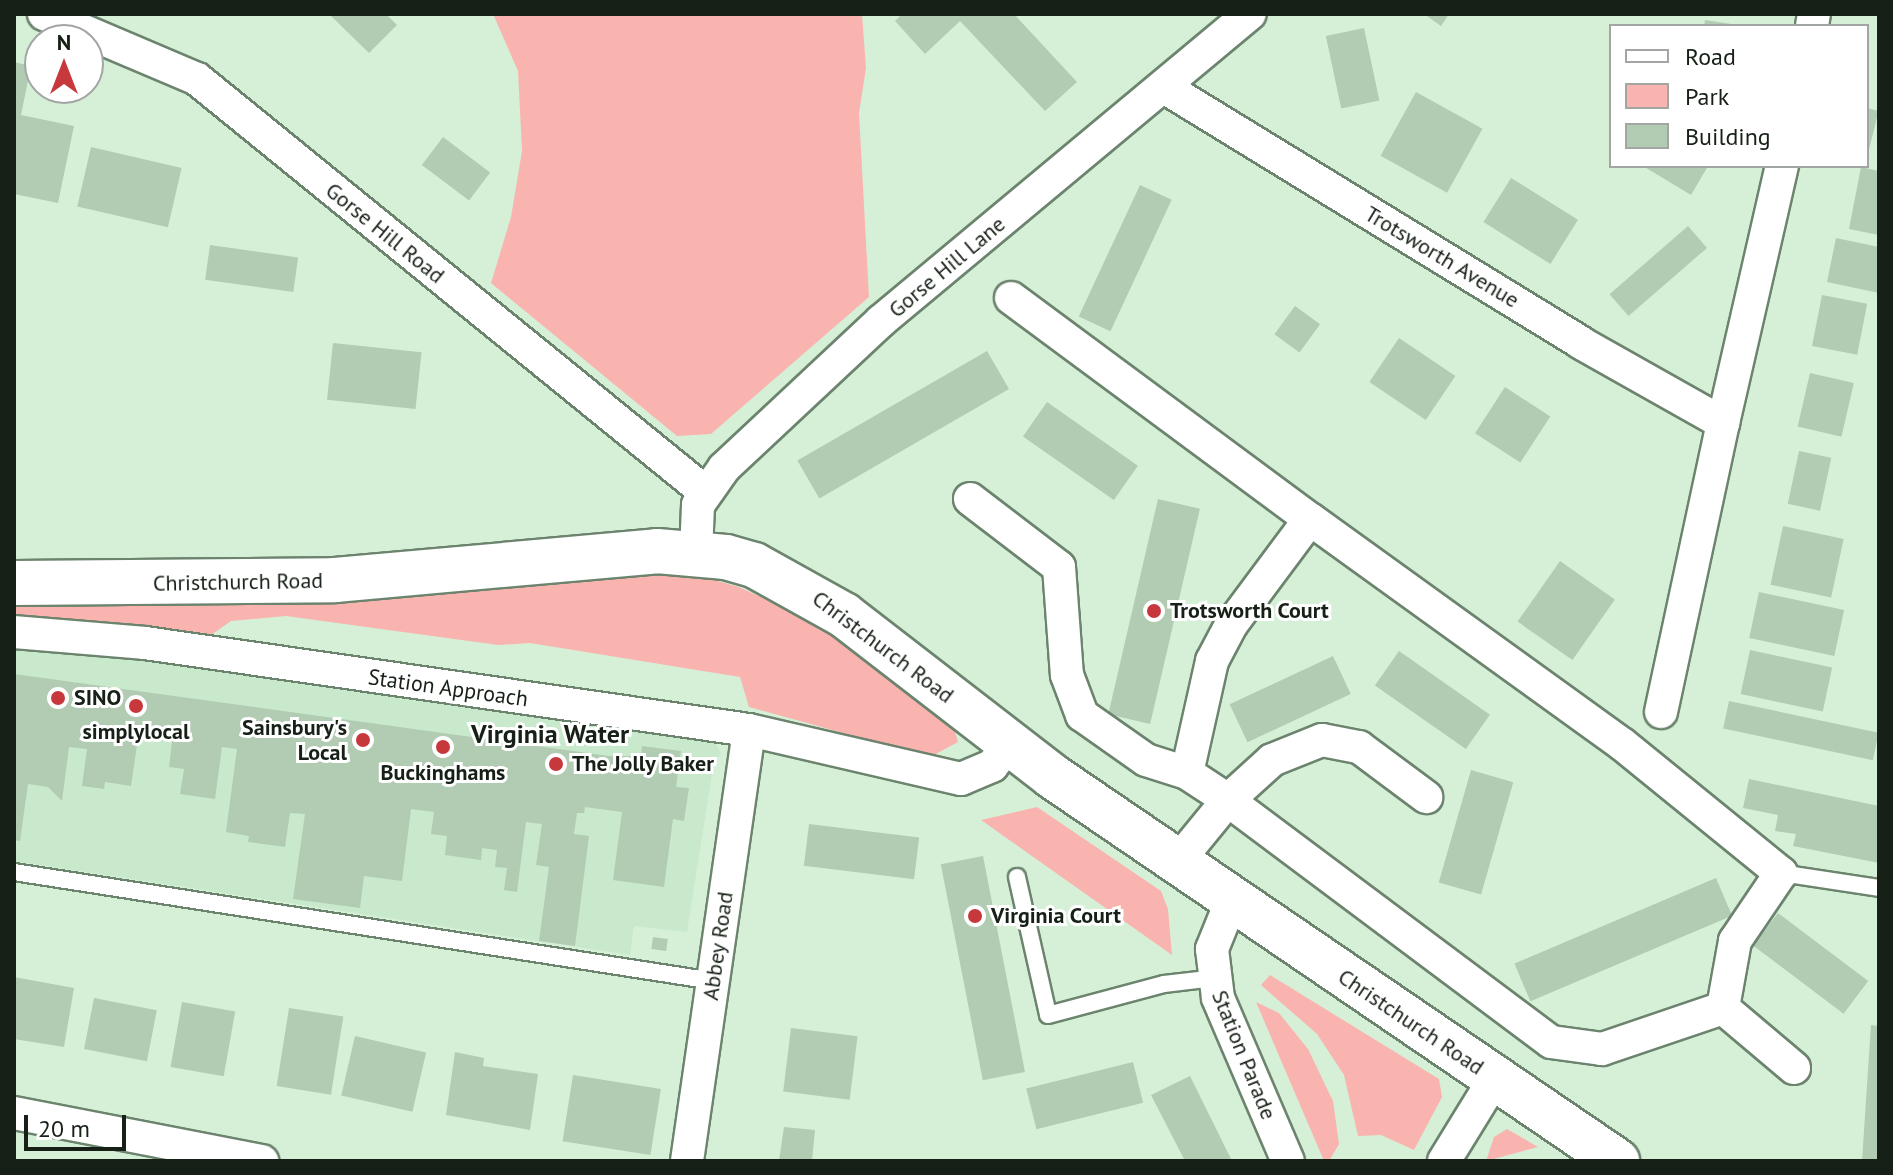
<!DOCTYPE html>
<style>
body{margin:0}
#map{position:relative;width:1893px;height:1175px;overflow:hidden;background:#d6f0d8;font-family:"PT Sans",sans-serif}
div>[style]{position:absolute}
.built>*{inset:0;background:#c8e9cb}
.green>*{inset:0;background:#f9b4af}
.building>*{inset:0;background:#b2cbb3;transform-origin:0 0}
.roads{filter:drop-shadow(2px 0 #6c846e) drop-shadow(-2px 0 #6c846e) drop-shadow(0 2px #6c846e) drop-shadow(0 -2px #6c846e)}
.lane>*{height:16px;margin:-8px;padding:0 8px;transform-origin:8px;border-radius:8px;background:#fff}
.street>*{height:32px;margin:-16px;padding:0 16px;transform-origin:16px;border-radius:16px;background:#fff}
.secondary>*{height:44px;margin:-22px;padding:0 22px;transform-origin:22px;border-radius:22px;background:#fff}
.dots>*{width:22px;height:22px;translate:-50% -50%;box-sizing:border-box;border:4px solid #fff;border-radius:50%}
span{translate:-50% -50%;white-space:nowrap;text-align:center;line-height:1.15;-webkit-text-stroke:6px #fff;paint-order:stroke}
.street-label{font-size:22px;color:#172017}
.poi-label{font-size:22px;color:#172017;font-weight:700}
.left{translate:0 -50%;text-align:left}
.right{translate:-100% -50%;text-align:right}
.quarter-label{font-size:26px;color:#172017;font-weight:700}
.frame{position:absolute;inset:0;border:16px solid #172017;pointer-events:none}
.legend{position:absolute;left:1609px;top:24px;width:260px;height:144px;box-sizing:border-box;background:#fff;border:2px solid #a2a6a2;margin:0;padding:10px 14px;list-style:none;font-size:24px;color:#172017}
.legend li{display:flex;align-items:center;gap:16px;height:40px}
.legend b{width:40px;border:2px solid #a2a6a2}
.north{position:absolute;left:24px;top:24px;width:80px;height:80px;box-sizing:border-box;background:#fff;border:2px solid #a2a6a2;border-radius:50%;rotate:0deg;font-size:22px;font-weight:700;line-height:32px;text-align:center;color:#172017}
.north::after{content:'';display:block;margin:auto;width:28px;height:36px;background:#c7383d;clip-path:polygon(50% 0,100% 100%,50% 72%,0 100%)}
.scale{position:absolute;left:24px;top:1115px;width:102px;height:36px;box-sizing:border-box;border:4px solid #172017;border-top:0;padding-left:10px;font-size:24px;line-height:28px;white-space:nowrap;color:#172017;-webkit-text-stroke:6px #fff;paint-order:stroke}
</style>
<div id="map">
<div class="built">
<i style="clip-path:polygon(14px 637px,711px 736px,721px 753px,713px 768px,687px 932px,634px 926px,630px 955px,14px 861px)"></i>
</div>
<div class="green">
<i style="clip-path:polygon(493px 14px,862px 14px,866px 68px,859px 113px,869px 297px,711px 434px,677px 436px,491px 283px,511px 217px,522px 151px,518px 71px)"></i>
<i style="clip-path:polygon(671px 575px,704px 577px,739px 587px,828px 628px,953px 725px,958px 742px,934px 755px,915px 753px,749px 707px,740px 677px,530px 643px,498px 645px,286px 616px,231px 621px,211px 635px,14px 614px,14px 599px)"></i>
<i style="clip-path:polygon(1037px 807px,1161px 891px,1168px 909px,1172px 955px,981px 820px)"></i>
<i style="clip-path:polygon(1270px 975px,1439px 1079px,1442px 1097px,1414px 1150px,1381px 1135px,1358px 1136px,1344px 1075px,1317px 1034px,1261px 985px)"></i>
<i style="clip-path:polygon(1256px 1002px,1279px 1013px,1308px 1049px,1333px 1101px,1339px 1144px,1329px 1161px,1324px 1161px)"></i>
<i style="clip-path:polygon(1507px 1129px,1538px 1147px,1486px 1161px,1494px 1137px)"></i>
</div>
<div class="building">
<i style="clip-path:polygon(329px 14px,386px 14px,397px 25px,369px 53px)"></i>
<i style="clip-path:polygon(902px 14px,1014px 14px,1077px 82px,1045px 111px,960px 21px,925px 54px,895px 21px)"></i>
<i style="clip-path:polygon(1424px 14px,1449px 14px,1441px 26px)"></i>
<i style="clip-path:polygon(1705px 20px,1731px 24px,1731px 26px,1704px 26px)"></i>
<i style="left:1364px;top:28px;width:74px;height:39px;rotate:78deg"></i>
<i style="clip-path:polygon(14px 62px,31px 66px,21px 115px,74px 126px,58px 203px,14px 194px)"></i>
<i style="left:1416px;top:92px;width:76px;height:73px;rotate:29deg"></i>
<i style="left:1867px;top:108px;width:12px;height:46px;rotate:14deg"></i>
<i style="left:443px;top:137px;width:59px;height:35px;rotate:37deg"></i>
<i style="left:91px;top:147px;width:93px;height:61px;rotate:13deg"></i>
<i style="clip-path:polygon(1643px 166px,1708px 166px,1691px 195px)"></i>
<i style="clip-path:polygon(1861px 167px,1879px 171px,1879px 235px,1849px 229px)"></i>
<i style="left:1511px;top:178px;width:79px;height:52px;rotate:32deg"></i>
<i style="left:1140px;top:185px;width:35px;height:145px;rotate:25deg"></i>
<i style="left:1688px;top:226px;width:29px;height:104px;rotate:49deg"></i>
<i style="clip-path:polygon(1836px 238px,1879px 247px,1879px 293px,1827px 282px)"></i>
<i style="left:210px;top:245px;width:89px;height:35px;rotate:8deg"></i>
<i style="left:1822px;top:295px;width:46px;height:52px;rotate:11deg"></i>
<i style="left:1295px;top:306px;width:31px;height:35px;rotate:36deg"></i>
<i style="left:1399px;top:338px;width:68px;height:53px;rotate:34deg"></i>
<i style="left:333px;top:343px;width:89px;height:57px;rotate:6deg"></i>
<i style="left:987px;top:351px;width:44px;height:219px;rotate:60deg"></i>
<i style="left:1810px;top:373px;width:45px;height:55px;rotate:13deg"></i>
<i style="left:1505px;top:387px;width:54px;height:55px;rotate:33deg"></i>
<i style="left:1047px;top:402px;width:111px;height:42px;rotate:35deg"></i>
<i style="left:1799px;top:451px;width:33px;height:54px;rotate:12deg"></i>
<i style="left:1158px;top:499px;width:43px;height:221px;rotate:13deg"></i>
<i style="left:1783px;top:526px;width:62px;height:60px;rotate:12deg"></i>
<i style="left:1560px;top:561px;width:67px;height:74px;rotate:35deg"></i>
<i style="left:1759px;top:592px;width:87px;height:47px;rotate:12deg"></i>
<i style="left:1750px;top:650px;width:84px;height:45px;rotate:12deg"></i>
<i style="left:1399px;top:651px;width:111px;height:42px;rotate:35deg"></i>
<i style="left:1333px;top:656px;width:42px;height:114px;rotate:65deg"></i>
<i style="clip-path:polygon(14px 674px,609px 756px,641px 756px,642px 746px,681px 751px,676px 787px,689px 788px,684px 821px,673px 819px,664px 887px,613px 880px,622px 812px,585px 807px,584px 813px,577px 813px,574px 834px,589px 836px,575px 946px,539px 941px,549px 867px,536px 865px,542px 824px,526px 822px,517px 892px,504px 890px,507px 868px,495px 867px,497px 850px,482px 848px,481px 860px,445px 855px,447px 836px,431px 834px,434px 812px,411px 809px,402px 881px,364px 876px,360px 908px,293px 899px,305px 814px,290px 813px,285px 847px,248px 842px,249px 836px,226px 832px,237px 749px,222px 747px,215px 799px,180px 794px,184px 769px,169px 767px,172px 742px,138px 738px,131px 786px,105px 782px,104px 789px,82px 786px,87px 749px,69px 747px,62px 801px,48px 787px,28px 784px,20px 841px,14px 840px)"></i>
<i style="left:1729px;top:701px;width:153px;height:28px;rotate:12deg"></i>
<i style="left:1471px;top:770px;width:44px;height:117px;rotate:16deg"></i>
<i style="clip-path:polygon(1749px 779px,1879px 806px,1879px 863px,1793px 846px,1796px 834px,1775px 831px,1778px 815px,1743px 808px)"></i>
<i style="left:809px;top:824px;width:111px;height:42px;rotate:7deg"></i>
<i style="left:983px;top:856px;width:220px;height:43px;rotate:79deg"></i>
<i style="left:1716px;top:878px;width:41px;height:219px;rotate:67deg"></i>
<i style="left:1778px;top:913px;width:113px;height:41px;rotate:37deg"></i>
<i style="left:653px;top:937px;width:15px;height:12px;rotate:8deg"></i>
<i style="clip-path:polygon(14px 977px,74px 988px,64px 1047px,14px 1039px)"></i>
<i style="left:94px;top:998px;width:64px;height:52px;rotate:11deg"></i>
<i style="left:182px;top:1002px;width:54px;height:66px;rotate:10deg"></i>
<i style="left:289px;top:1008px;width:55px;height:79px;rotate:9deg"></i>
<i style="clip-path:polygon(1871px 1025px,1879px 1026px,1879px 1161px,1862px 1161px)"></i>
<i style="left:791px;top:1028px;width:67px;height:64px;rotate:7deg"></i>
<i style="left:355px;top:1036px;width:73px;height:61px;rotate:13deg"></i>
<i style="clip-path:polygon(455px 1052px,484px 1058px,483px 1066px,538px 1074px,530px 1130px,446px 1115px)"></i>
<i style="left:1133px;top:1062px;width:42px;height:110px;rotate:76deg"></i>
<i style="left:573px;top:1075px;width:89px;height:67px;rotate:9deg"></i>
<i style="clip-path:polygon(1190px 1076px,1232px 1161px,1185px 1161px,1151px 1095px)"></i>
<i style="clip-path:polygon(784px 1127px,815px 1130px,812px 1161px,779px 1161px)"></i>
</div>
<div class="roads">
<div class="lane">
<i style="left:14px;top:872px;width:707px;rotate:8.86deg"></i>
<i style="left:1781px;top:873px;width:99px;rotate:8.7deg"></i>
<i style="left:1017px;top:877px;width:141px;rotate:77.3deg"></i>
<i style="left:1048px;top:1015px;width:120px;rotate:-15deg"></i>
<i style="left:1164px;top:984px;width:50px;rotate:-6.8deg"></i>
</div>
<div class="street">
<i style="left:44px;top:14px;width:166px;rotate:23deg"></i>
<i style="left:197px;top:79px;width:653px;rotate:39.1deg"></i>
<i style="left:1812px;top:26px;width:12px;rotate:-81deg"></i>
<i style="left:1164px;top:87px;width:489px;rotate:31.5deg"></i>
<i style="left:1581px;top:343px;width:163px;rotate:29.4deg"></i>
<i style="left:1723px;top:423px;width:264px;rotate:-77.1deg"></i>
<i style="left:1011px;top:298px;width:372px;rotate:36.5deg"></i>
<i style="left:970px;top:499px;width:112px;rotate:37.4deg"></i>
<i style="left:1059px;top:567px;width:108px;rotate:85.8deg"></i>
<i style="left:1067px;top:675px;width:43px;rotate:69.4deg"></i>
<i style="left:1082px;top:715px;width:78px;rotate:35.1deg"></i>
<i style="left:1146px;top:760px;width:43px;rotate:17.6deg"></i>
<i style="left:696px;top:553px;width:48px;rotate:-87.6deg"></i>
<i style="left:698px;top:505px;width:45px;rotate:-54.9deg"></i>
<i style="left:724px;top:468px;width:215px;rotate:-43.1deg"></i>
<i style="left:881px;top:321px;width:480px;rotate:-39.8deg"></i>
<i style="left:14px;top:632px;width:131px;rotate:4.8deg"></i>
<i style="left:145px;top:643px;width:610px;rotate:8.2deg"></i>
<i style="left:749px;top:730px;width:218px;rotate:13deg"></i>
<i style="left:961px;top:779px;width:34px;rotate:-23deg"></i>
<i style="left:992px;top:766px;width:28px;rotate:-52deg"></i>
<i style="left:1661px;top:712px;width:296px;rotate:-77.9deg"></i>
<i style="left:1178px;top:861px;width:79px;rotate:-50.7deg"></i>
<i style="left:1228px;top:800px;width:49px;rotate:-146.6deg"></i>
<i style="left:1187px;top:773px;width:115px;rotate:-77.4deg"></i>
<i style="left:1212px;top:661px;width:41px;rotate:-62.2deg"></i>
<i style="left:1231px;top:625px;width:132px;rotate:-53.3deg"></i>
<i style="left:1310px;top:519px;width:385px;rotate:35.8deg"></i>
<i style="left:1622px;top:744px;width:205px;rotate:39.1deg"></i>
<i style="left:1781px;top:873px;width:82px;rotate:124.1deg"></i>
<i style="left:1735px;top:941px;width:68px;rotate:100.2deg"></i>
<i style="left:1723px;top:1008px;width:128px;rotate:161.3deg"></i>
<i style="left:1602px;top:1049px;width:51px;rotate:-172.2deg"></i>
<i style="left:1551px;top:1042px;width:404px;rotate:-143.2deg"></i>
<i style="left:1228px;top:800px;width:59px;rotate:-42.3deg"></i>
<i style="left:1272px;top:760px;width:54px;rotate:-21.8deg"></i>
<i style="left:1322px;top:740px;width:38px;rotate:11deg"></i>
<i style="left:1359px;top:747px;width:84px;rotate:36.7deg"></i>
<i style="left:1231px;top:902px;width:51px;rotate:112deg"></i>
<i style="left:1212px;top:949px;width:49px;rotate:83deg"></i>
<i style="left:1218px;top:998px;width:177px;rotate:66.8deg"></i>
<i style="left:1723px;top:1008px;width:93px;rotate:40.2deg"></i>
<i style="left:14px;top:1113px;width:253px;rotate:11deg"></i>
<i style="left:687px;top:1161px;width:435px;rotate:-81.8deg"></i>
<i style="left:1444px;top:1161px;width:97px;rotate:-58.4deg"></i>
</div>
<div class="secondary">
<i style="left:14px;top:583px;width:321px;rotate:-0.5deg"></i>
<i style="left:335px;top:580px;width:323px;rotate:-5.1deg"></i>
<i style="left:657px;top:551px;width:69px;rotate:5deg"></i>
<i style="left:726px;top:557px;width:29px;rotate:16deg"></i>
<i style="left:754px;top:565px;width:103px;rotate:29.1deg"></i>
<i style="left:844px;top:615px;width:263px;rotate:37.7deg"></i>
<i style="left:1052px;top:776px;width:684px;rotate:34.27deg"></i>
</div>
</div>
<div class="dots">
<i style="left:1154px;top:611px;background:#c7383d"></i>
<i style="left:58px;top:698px;background:#c7383d"></i>
<i style="left:136px;top:706px;background:#c7383d"></i>
<i style="left:363px;top:740px;background:#c7383d"></i>
<i style="left:443px;top:747px;background:#c7383d"></i>
<i style="left:556px;top:764px;background:#c7383d"></i>
<i style="left:975px;top:916px;background:#c7383d"></i>
</div>
<div class="street-label">
<span style="left:385px;top:233px;rotate:39deg">Gorse Hill Road</span>
<span style="left:1442px;top:257px;rotate:31deg">Trotsworth Avenue</span>
<span style="left:947px;top:267px;rotate:-40deg">Gorse Hill Lane</span>
<span style="left:238px;top:582px;rotate:-1deg">Christchurch Road</span>
<span style="left:883px;top:647px;rotate:37deg">Christchurch Road</span>
<span style="left:448px;top:688px;rotate:8deg">Station Approach</span>
<span style="left:718px;top:946px;rotate:-82deg">Abbey Road</span>
<span style="left:1411px;top:1022px;rotate:34deg">Christchurch Road</span>
<span style="left:1244px;top:1055px;rotate:68deg">Station Parade</span>
</div>
<div class="poi-label">
<span class="left" style="left:1170px;top:611px">Trotsworth Court</span>
<span class="left" style="left:74px;top:698px">SINO</span>
<span class="right" style="left:347px;top:740px">Sainsbury's<br>Local</span>
<span style="left:136px;top:732px">simplylocal</span>
<span class="left" style="left:572px;top:764px">The Jolly Baker</span>
<span style="left:443px;top:773px">Buckinghams</span>
<span class="left" style="left:991px;top:916px">Virginia Court</span>
</div>
<div class="quarter-label">
<span style="left:550px;top:734px">Virginia Water</span>
</div>
<div class="frame"></div>
<ul class="legend">
<li><b style="height:10px;background:#fff"></b>Road</li>
<li><b style="height:22px;background:#f9b4af"></b>Park</li>
<li><b style="height:22px;background:#b2cbb3"></b>Building</li>
</ul>
<div class="north">N</div>
<div class="scale">20 m</div>
</div>
